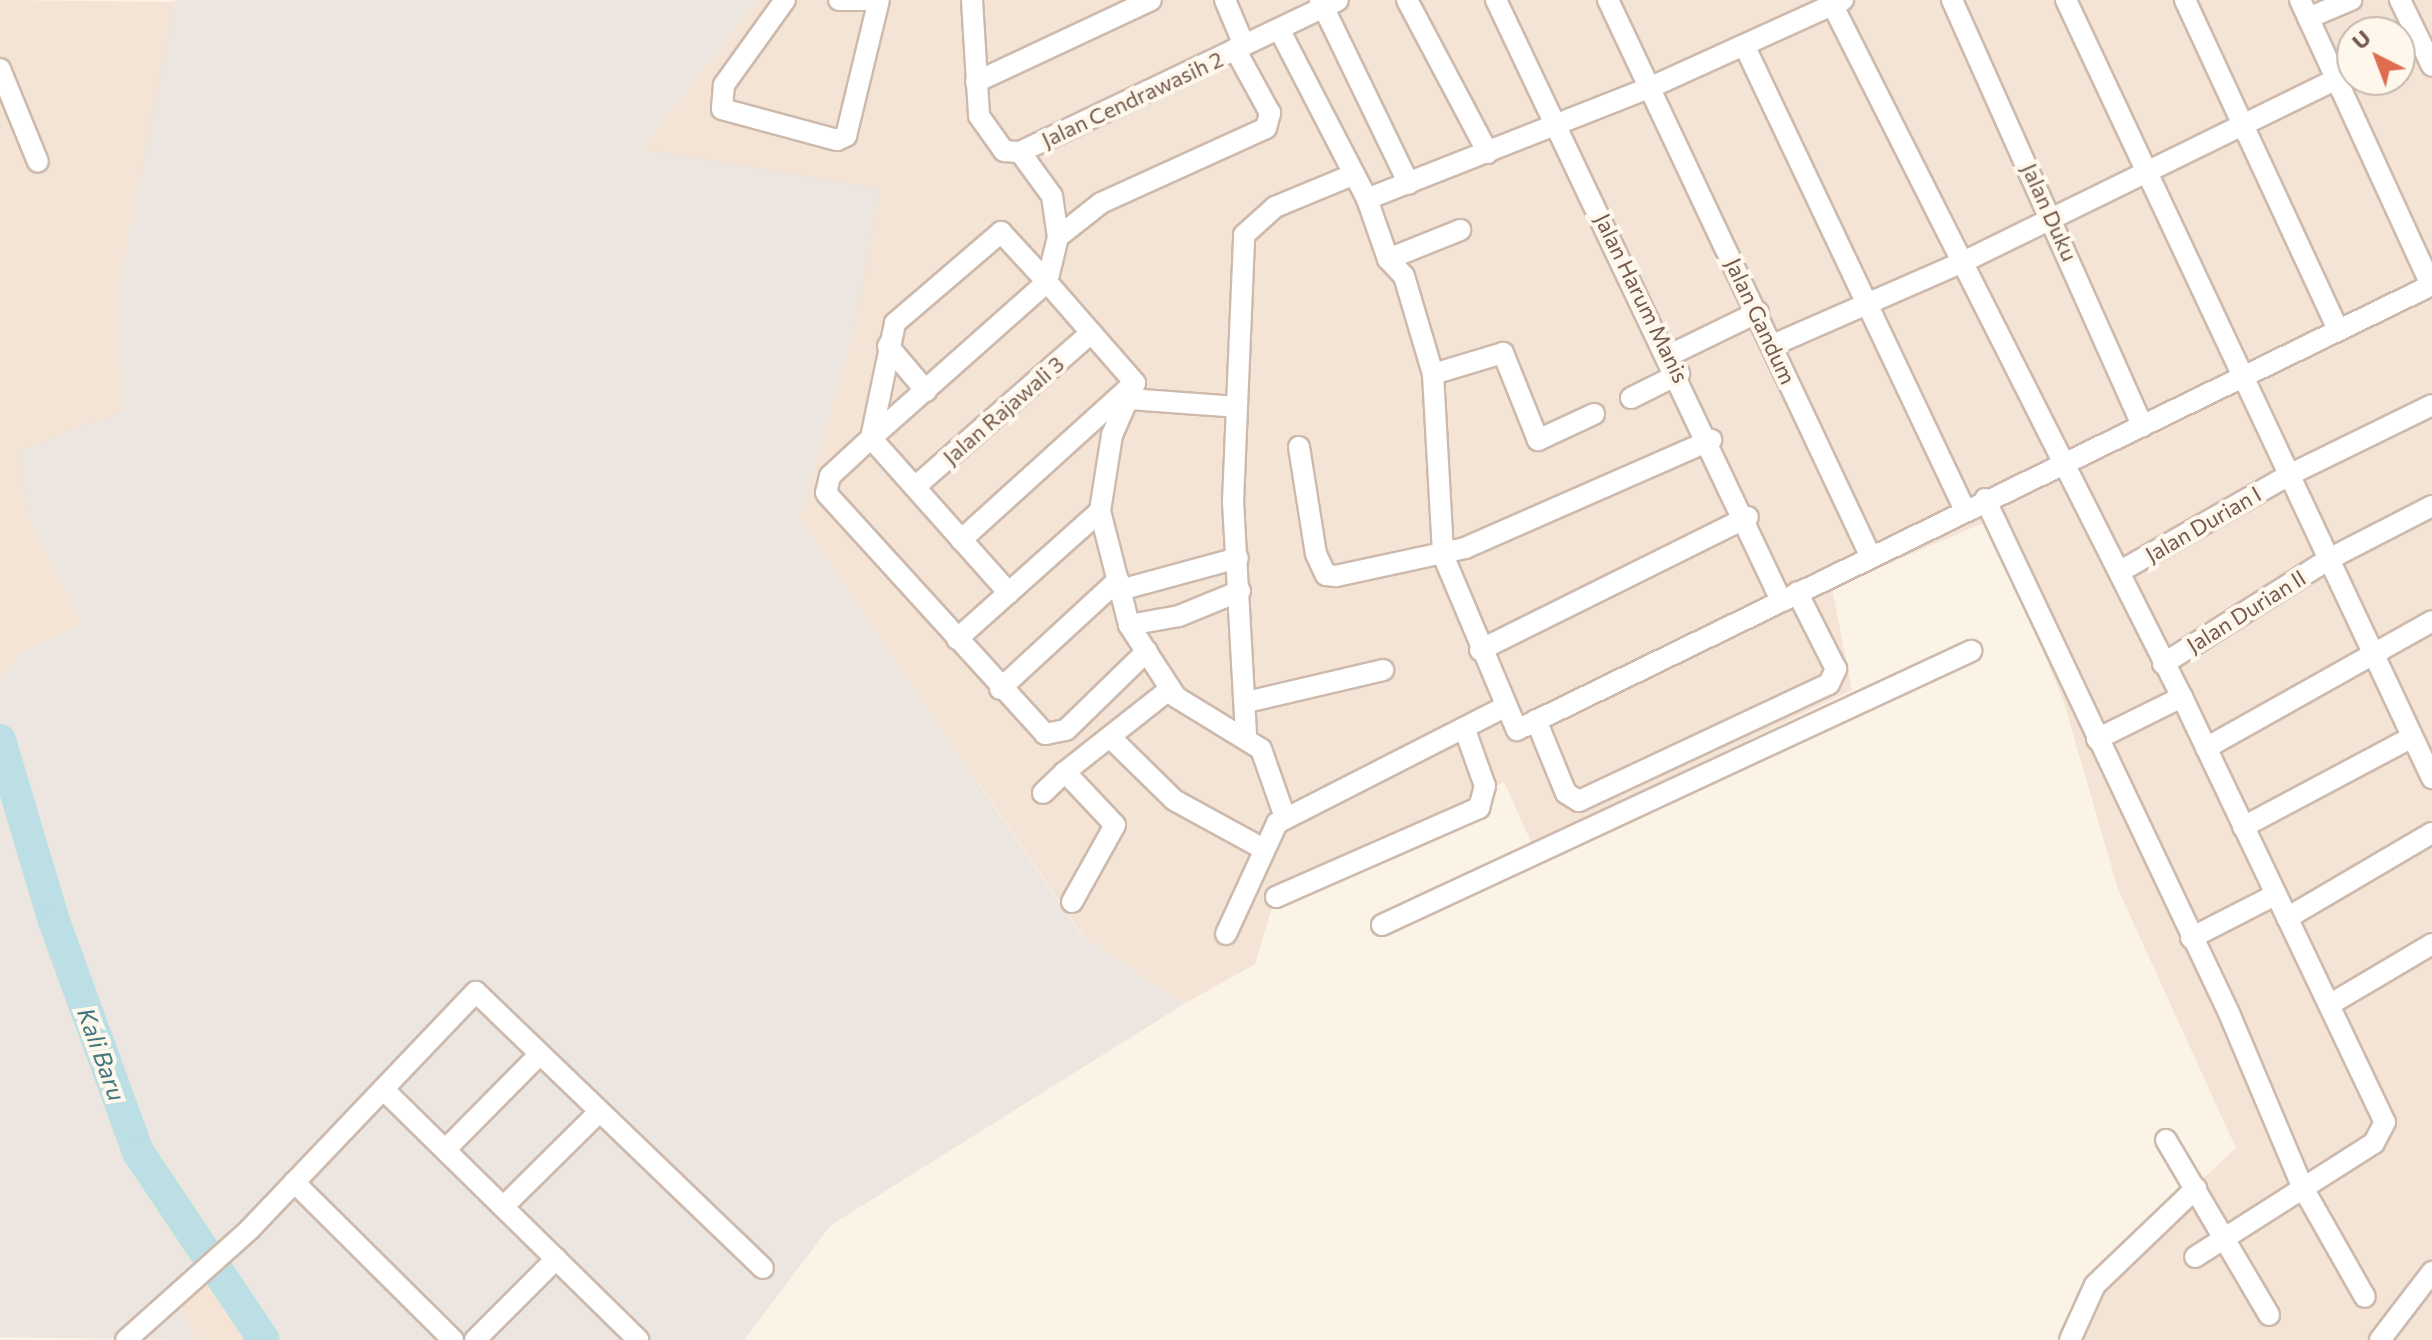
<!DOCTYPE html>
<style>
body{margin:0}
#map{position:relative;width:2432px;height:1340px;overflow:hidden;background:#fbf3e6;font-family:Commissioner,sans-serif}
div>[style]{position:absolute}
.residential>*{inset:0;background:#f3e4d5}
.industrial>*{inset:0;background:#ece5e0}
.river>*{height:32px;margin:-16px;padding:0 16px;transform-origin:16px;border-radius:16px;background:#bbdfe4}
.roads{filter:drop-shadow(2px 0 #cdbaad) drop-shadow(-2px 0 #cdbaad) drop-shadow(0 2px #cdbaad) drop-shadow(0 -2px #cdbaad)}
.minor>*{height:20px;margin:-10px;padding:0 10px;transform-origin:10px;border-radius:10px;background:#fff}
span{translate:-50% -50%;white-space:nowrap;text-align:center;line-height:1.15;-webkit-text-stroke:8px #fef7ec;paint-order:stroke}
.street-label{font-size:22px;color:#74594c}
.water-label{font-size:24px;color:#43777f;font-style:italic}
.north{position:absolute;left:2336px;top:16px;width:80px;height:80px;box-sizing:border-box;background:#fef7ec;border:2px solid #c7b8ac;border-radius:50%;rotate:318deg;font-size:22px;font-weight:700;line-height:32px;text-align:center;color:#74594c}
.north::after{content:'';display:block;margin:auto;width:28px;height:36px;background:#e06d50;clip-path:polygon(50% 0,100% 100%,50% 72%,0 100%)}
</style>
<div id="map">
<div class="residential">
<i style="clip-path:polygon(0 0,176px 2px,118px 291px,122px 411px,28px 517px,82px 624px,20px 654px,0 680px)"></i>
<i style="clip-path:polygon(evenodd,757px 0,2432px 0,2432px 1340px,2072px 1340px,2101px 1274px,2236px 1148px,2118px 889px,2064px 703px,1990px 520px,1832px 588px,1852px 690px,1532px 844px,1504px 782px,1276px 894px,1255px 964px,1184px 1004px,1083px 936px,799px 519px,853px 334px,641px 149px,757px 0,2352px 32px,2400px 32px,2400px 80px,2352px 80px,2352px 32px)"></i>
<i style="clip-path:polygon(217px 1269px,283px 1340px,197px 1340px,178px 1304px)"></i>
</div>
<div class="industrial">
<i style="clip-path:polygon(175px 0,757px 0,641px 149px,880px 189px,853px 334px,799px 519px,1082px 936px,1184px 1004px,831px 1225px,744px 1340px,283px 1340px,217px 1269px,178px 1304px,197px 1340px,0 1337px,0 680px,20px 654px,82px 624px,28px 517px,18px 451px,122px 411px,118px 291px)"></i>
</div>
<div class="river">
<i style="left:0;top:740px;width:189px;rotate:73.4deg"></i>
<i style="left:54px;top:921px;width:246px;rotate:70deg"></i>
<i style="left:138px;top:1152px;width:226px;rotate:56.2deg"></i>
</div>
<div class="roads">
<div class="minor">
<i style="left:785px;top:0;width:105px;rotate:125.7deg"></i>
<i style="left:724px;top:85px;width:24px;rotate:95deg"></i>
<i style="left:722px;top:109px;width:119px;rotate:15.1deg"></i>
<i style="left:837px;top:140px;width:10px;rotate:-24deg"></i>
<i style="left:846px;top:136px;width:140px;rotate:-76.4deg"></i>
<i style="left:839px;top:0;width:26px"></i>
<i style="left:972px;top:0;width:116px;rotate:86.5deg"></i>
<i style="left:979px;top:116px;width:43px;rotate:54.5deg"></i>
<i style="left:1004px;top:151px;width:16px;rotate:4deg"></i>
<i style="left:1020px;top:152px;width:54px;rotate:54deg"></i>
<i style="left:1052px;top:196px;width:41px;rotate:81.7deg"></i>
<i style="left:1058px;top:237px;width:46px;rotate:103.7deg"></i>
<i style="left:1047px;top:282px;width:134px;rotate:48.9deg"></i>
<i style="left:1135px;top:383px;width:57px;rotate:113.9deg"></i>
<i style="left:1112px;top:435px;width:77px;rotate:99deg"></i>
<i style="left:1100px;top:511px;width:118px;rotate:75.7deg"></i>
<i style="left:1129px;top:625px;width:86px;rotate:56.9deg"></i>
<i style="left:1176px;top:697px;width:100px;rotate:31.5deg"></i>
<i style="left:1261px;top:749px;width:72px;rotate:70.6deg"></i>
<i style="left:1225px;top:0;width:49px;rotate:67.1deg"></i>
<i style="left:1320px;top:0;width:204px;rotate:64.2deg"></i>
<i style="left:1407px;top:0;width:173px;rotate:62.1deg"></i>
<i style="left:1496px;top:0;width:662px;rotate:64.6deg"></i>
<i style="left:1608px;top:0;width:614px;rotate:64.73deg"></i>
<i style="left:1830px;top:0;width:781px;rotate:63.21deg"></i>
<i style="left:2182px;top:697px;width:471px;rotate:64.5deg"></i>
<i style="left:2385px;top:1122px;width:24px;rotate:118deg"></i>
<i style="left:2374px;top:1143px;width:212px;rotate:147.5deg"></i>
<i style="left:1952px;top:0;width:467px;rotate:65.9deg"></i>
<i style="left:2066px;top:0;width:860px;rotate:64.81deg"></i>
<i style="left:2185px;top:0;width:364px;rotate:65.1deg"></i>
<i style="left:2300px;top:0;width:314px;rotate:65.3deg"></i>
<i style="left:2400px;top:0;width:73px;rotate:64.1deg"></i>
<i style="left:2308px;top:18px;width:47px;rotate:-22.7deg"></i>
<i style="left:1279px;top:29px;width:191px;rotate:62.6deg"></i>
<i style="left:1367px;top:199px;width:64px;rotate:70.7deg"></i>
<i style="left:1388px;top:259px;width:23px;rotate:47deg"></i>
<i style="left:1404px;top:276px;width:102px;rotate:73.5deg"></i>
<i style="left:1745px;top:47px;width:510px;rotate:64.59deg"></i>
<i style="left:0;top:69px;width:100px;rotate:67.8deg"></i>
<i style="left:976px;top:82px;width:193px;rotate:-25.1deg"></i>
<i style="left:1020px;top:152px;width:352px;rotate:-25.5deg"></i>
<i style="left:1367px;top:199px;width:303px;rotate:-21.5deg"></i>
<i style="left:1649px;top:88px;width:213px;rotate:-24.4deg"></i>
<i style="left:1058px;top:237px;width:55px;rotate:-38.3deg"></i>
<i style="left:1101px;top:203px;width:181px;rotate:-24.4deg"></i>
<i style="left:1266px;top:128px;width:16px;rotate:-75deg"></i>
<i style="left:1270px;top:113px;width:73px;rotate:-118.7deg"></i>
<i style="left:1388px;top:259px;width:78px;rotate:-21.9deg"></i>
<i style="left:1773px;top:345px;width:205px;rotate:-23.6deg"></i>
<i style="left:1961px;top:263px;width:416px;rotate:-26.1deg"></i>
<i style="left:888px;top:346px;width:59px;rotate:49.8deg"></i>
<i style="left:1670px;top:355px;width:98px;rotate:-26deg"></i>
<i style="left:1631px;top:398px;width:54px;rotate:-26.6deg"></i>
<i style="left:1129px;top:399px;width:108px;rotate:4.2deg"></i>
<i style="left:1594px;top:414px;width:62px;rotate:155.1deg"></i>
<i style="left:1538px;top:440px;width:94px;rotate:-111.9deg"></i>
<i style="left:1503px;top:353px;width:73px;rotate:163.3deg"></i>
<i style="left:1433px;top:374px;width:181px;rotate:86.8deg"></i>
<i style="left:1443px;top:555px;width:190px;rotate:67.1deg"></i>
<i style="left:1517px;top:730px;width:1017px;rotate:-25.94deg"></i>
<i style="left:1299px;top:447px;width:108px;rotate:81deg"></i>
<i style="left:1316px;top:554px;width:23px;rotate:65deg"></i>
<i style="left:1326px;top:575px;width:10px;rotate:6deg"></i>
<i style="left:1336px;top:576px;width:132px;rotate:-12.2deg"></i>
<i style="left:1465px;top:548px;width:269px;rotate:-23.7deg"></i>
<i style="left:915px;top:487px;width:234px;rotate:-41.2deg"></i>
<i style="left:1985px;top:499px;width:569px;rotate:64.61deg"></i>
<i style="left:2229px;top:1013px;width:190px;rotate:67.1deg"></i>
<i style="left:2303px;top:1188px;width:125px;rotate:60.4deg"></i>
<i style="left:961px;top:540px;width:228px;rotate:-42.2deg"></i>
<i style="left:2119px;top:572px;width:193px;rotate:-29.7deg"></i>
<i style="left:2287px;top:476px;width:161px;rotate:-26.1deg"></i>
<i style="left:1120px;top:590px;width:122px;rotate:-15.2deg"></i>
<i style="left:1009px;top:593px;width:208px;rotate:-131.7deg"></i>
<i style="left:871px;top:438px;width:117px;rotate:-78.2deg"></i>
<i style="left:895px;top:323px;width:140px;rotate:-40.6deg"></i>
<i style="left:1001px;top:232px;width:68px;rotate:47.4deg"></i>
<i style="left:1047px;top:282px;width:235px;rotate:138.4deg"></i>
<i style="left:871px;top:438px;width:56px;rotate:137.2deg"></i>
<i style="left:830px;top:476px;width:17px;rotate:103deg"></i>
<i style="left:826px;top:493px;width:326px;rotate:47.7deg"></i>
<i style="left:1045px;top:734px;width:21px;rotate:-11deg"></i>
<i style="left:1066px;top:730px;width:113px;rotate:-44.3deg"></i>
<i style="left:1129px;top:625px;width:51px;rotate:-10.2deg"></i>
<i style="left:1179px;top:616px;width:66px;rotate:-22.3deg"></i>
<i style="left:957px;top:639px;width:192px;rotate:-41.8deg"></i>
<i style="left:1480px;top:650px;width:299px;rotate:-26.4deg"></i>
<i style="left:2163px;top:664px;width:196px;rotate:-32.3deg"></i>
<i style="left:2329px;top:559px;width:116px;rotate:-27.2deg"></i>
<i style="left:1000px;top:689px;width:161px;rotate:-42.7deg"></i>
<i style="left:1247px;top:702px;width:140px;rotate:-13.2deg"></i>
<i style="left:1536px;top:720px;width:79px;rotate:67.7deg"></i>
<i style="left:1566px;top:793px;width:15px;rotate:32deg"></i>
<i style="left:1579px;top:801px;width:276px;rotate:-25.1deg"></i>
<i style="left:1829px;top:684px;width:17px;rotate:-65deg"></i>
<i style="left:1836px;top:669px;width:86px;rotate:-116.9deg"></i>
<i style="left:1246px;top:734px;width:232px;rotate:-93.2deg"></i>
<i style="left:1233px;top:502px;width:267px;rotate:-87.6deg"></i>
<i style="left:1244px;top:235px;width:42px;rotate:-42.1deg"></i>
<i style="left:1275px;top:207px;width:81px;rotate:-22.5deg"></i>
<i style="left:1111px;top:738px;width:88px;rotate:44.5deg"></i>
<i style="left:1174px;top:800px;width:98px;rotate:28.7deg"></i>
<i style="left:2097px;top:739px;width:95px;rotate:-26.3deg"></i>
<i style="left:2206px;top:748px;width:259px;rotate:-29.3deg"></i>
<i style="left:1043px;top:793px;width:30px;rotate:-44deg"></i>
<i style="left:2243px;top:827px;width:191px;rotate:-28deg"></i>
<i style="left:1276px;top:897px;width:222px;rotate:-23.7deg"></i>
<i style="left:1479px;top:808px;width:23px;rotate:-75deg"></i>
<i style="left:1485px;top:786px;width:59px;rotate:-109.7deg"></i>
<i style="left:1072px;top:902px;width:88px;rotate:-60.8deg"></i>
<i style="left:1115px;top:825px;width:73px;rotate:-133.3deg"></i>
<i style="left:1065px;top:772px;width:132px;rotate:-38.3deg"></i>
<i style="left:2287px;top:918px;width:168px;rotate:-30.4deg"></i>
<i style="left:1382px;top:925px;width:650px;rotate:-24.95deg"></i>
<i style="left:1226px;top:934px;width:122px;rotate:-65.3deg"></i>
<i style="left:1277px;top:823px;width:254px;rotate:-27deg"></i>
<i style="left:2191px;top:938px;width:94px;rotate:-27.1deg"></i>
<i style="left:2329px;top:1005px;width:120px;rotate:-30.6deg"></i>
<i style="left:383px;top:1089px;width:358px;rotate:44.5deg"></i>
<i style="left:2166px;top:1140px;width:203px;rotate:59.5deg"></i>
<i style="left:445px;top:1150px;width:135px;rotate:-45.3deg"></i>
<i style="left:294px;top:1182px;width:224px;rotate:44.8deg"></i>
<i style="left:503px;top:1207px;width:136px;rotate:-44.7deg"></i>
<i style="left:126px;top:1340px;width:165px;rotate:-41.8deg"></i>
<i style="left:249px;top:1230px;width:329px;rotate:-46.4deg"></i>
<i style="left:476px;top:992px;width:398px;rotate:43.9deg"></i>
<i style="left:475px;top:1340px;width:115px;rotate:-45deg"></i>
<i style="left:2070px;top:1340px;width:60px;rotate:-65.6deg"></i>
<i style="left:2095px;top:1285px;width:140px;rotate:-43.8deg"></i>
<i style="left:2380px;top:1340px;width:86px;rotate:-52.6deg"></i>
</div>
</div>
<div class="street-label">
<span style="left:1132px;top:99px;rotate:-25deg">Jalan Cendrawasih 2</span>
<span style="left:2050px;top:212px;rotate:66deg">Jalan Duku</span>
<span style="left:1642px;top:298px;rotate:64deg">Jalan Harum Manis</span>
<span style="left:1761px;top:321px;rotate:65deg">Jalan Gandum</span>
<span style="left:1003px;top:410px;rotate:-41deg">Jalan Rajawali 3</span>
<span style="left:2203px;top:524px;rotate:-30deg">Jalan Durian I</span>
<span style="left:2246px;top:611px;rotate:-32deg">Jalan Durian II</span>
</div>
<div class="water-label">
<span style="left:102px;top:1054px;rotate:70deg">Kali Baru</span>
</div>
<div class="north">U</div>
</div>
